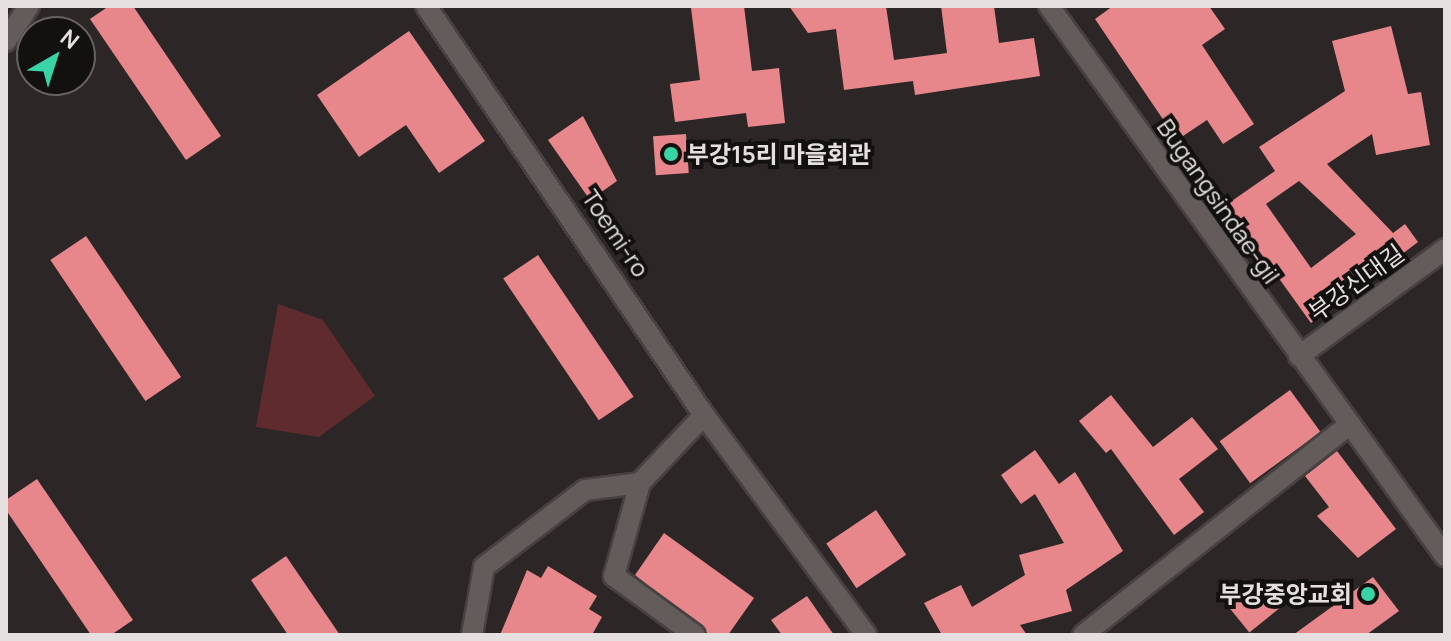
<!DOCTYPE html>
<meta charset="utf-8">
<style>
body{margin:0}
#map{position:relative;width:1451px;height:641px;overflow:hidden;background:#2d2626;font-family:Manrope,"Noto Sans KR",sans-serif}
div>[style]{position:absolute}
.green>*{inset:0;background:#602b2f}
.building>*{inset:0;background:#e8878b;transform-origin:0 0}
.roads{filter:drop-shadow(2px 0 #474141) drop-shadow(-2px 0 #474141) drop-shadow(0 2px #474141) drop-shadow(0 -2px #474141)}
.street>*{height:20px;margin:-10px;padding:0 10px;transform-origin:10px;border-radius:10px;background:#645b5b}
.secondary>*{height:20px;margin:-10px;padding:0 10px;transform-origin:10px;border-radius:10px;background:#645b5b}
.dots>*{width:22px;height:22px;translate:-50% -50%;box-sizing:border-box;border:4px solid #131010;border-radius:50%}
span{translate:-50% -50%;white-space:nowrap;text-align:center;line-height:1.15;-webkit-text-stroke:8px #131010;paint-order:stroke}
.poi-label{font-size:24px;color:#e5dfdf;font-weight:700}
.left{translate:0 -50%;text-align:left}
.right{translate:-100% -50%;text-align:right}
.street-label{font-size:24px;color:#e5dfdf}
.frame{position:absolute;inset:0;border:8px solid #e5dfdf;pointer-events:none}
.north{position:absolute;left:16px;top:16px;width:80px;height:80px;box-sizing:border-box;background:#131010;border:2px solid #676363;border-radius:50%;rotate:39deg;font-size:22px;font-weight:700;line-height:32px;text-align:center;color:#e5dfdf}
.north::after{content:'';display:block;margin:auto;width:28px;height:36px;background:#39d4a5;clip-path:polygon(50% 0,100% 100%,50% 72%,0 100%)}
</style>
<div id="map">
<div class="green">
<i style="clip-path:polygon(278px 304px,323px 320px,375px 396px,319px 437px,256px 427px)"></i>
</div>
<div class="building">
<i style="clip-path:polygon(109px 6px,133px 6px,221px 136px,186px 160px,90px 19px)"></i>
<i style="clip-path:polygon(744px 6px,752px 71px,779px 68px,785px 123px,748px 127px,746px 113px,675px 122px,670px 84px,700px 80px,691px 8px)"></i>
<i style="clip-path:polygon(789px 6px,886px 6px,894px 60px,947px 53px,941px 6px,994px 6px,999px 43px,1034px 38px,1040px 76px,915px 95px,913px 81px,844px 90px,836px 29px,808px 33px)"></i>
<i style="clip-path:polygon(1113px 6px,1209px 6px,1225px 29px,1202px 45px,1254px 124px,1223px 144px,1207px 120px,1177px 140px,1095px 19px)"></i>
<i style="clip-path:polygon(evenodd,1391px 26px,1408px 94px,1421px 92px,1430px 145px,1376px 155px,1372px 134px,1327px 164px,1393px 233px,1405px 224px,1418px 242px,1311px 323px,1226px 205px,1275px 171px,1259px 147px,1345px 91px,1332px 41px,1391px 26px,1299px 181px,1356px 234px,1311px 268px,1266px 204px,1299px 181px)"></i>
<i style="clip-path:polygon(409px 31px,485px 141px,439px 173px,406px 125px,359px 157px,317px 95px)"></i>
<i style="clip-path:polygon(583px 116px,617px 181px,590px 200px,548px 140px)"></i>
<i style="left:686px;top:134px;width:39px;height:33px;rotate:86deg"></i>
<i style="left:86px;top:236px;width:170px;height:43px;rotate:56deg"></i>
<i style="left:538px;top:255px;width:171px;height:42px;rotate:56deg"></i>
<i style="left:1290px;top:390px;width:52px;height:87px;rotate:54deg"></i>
<i style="clip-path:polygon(1111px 395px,1153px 447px,1192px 417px,1218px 449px,1179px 479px,1204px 512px,1174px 535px,1111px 449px,1106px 453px,1079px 421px)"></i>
<i style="clip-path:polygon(1035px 450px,1059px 484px,1075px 472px,1123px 551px,1066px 590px,1072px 611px,1020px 625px,1027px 635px,942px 635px,924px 603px,961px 585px,972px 607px,1025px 575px,1019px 555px,1064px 543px,1035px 494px,1021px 504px,1001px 475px)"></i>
<i style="clip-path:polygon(1337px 451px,1396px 529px,1358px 558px,1317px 516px,1329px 507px,1305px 476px)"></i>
<i style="clip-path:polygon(37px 479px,133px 620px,111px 635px,91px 635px,6px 510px,6px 500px)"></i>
<i style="left:876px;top:510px;width:54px;height:60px;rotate:56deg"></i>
<i style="clip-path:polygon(664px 533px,754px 598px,728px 635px,708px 635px,635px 575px)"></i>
<i style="clip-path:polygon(286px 556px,340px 635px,288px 635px,251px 580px)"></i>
<i style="clip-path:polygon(548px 566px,597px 596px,589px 609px,602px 617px,592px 635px,500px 635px,527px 570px,541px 578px)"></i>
<i style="clip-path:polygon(1373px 577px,1399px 611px,1366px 635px,1293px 635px)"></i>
<i style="left:1257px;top:580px;width:36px;height:39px;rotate:51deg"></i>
<i style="clip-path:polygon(807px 596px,834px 635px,782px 635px,771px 620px)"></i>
</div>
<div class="roads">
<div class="street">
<i style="left:426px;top:6px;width:495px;rotate:55.8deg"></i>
<i style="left:704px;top:415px;width:93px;rotate:133.3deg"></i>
<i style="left:640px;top:483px;width:55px;rotate:172.7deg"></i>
<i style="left:585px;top:490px;width:127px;rotate:142.7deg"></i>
<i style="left:484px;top:567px;width:69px;rotate:100deg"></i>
<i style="left:1049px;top:6px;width:678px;rotate:54.25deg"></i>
<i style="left:1299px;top:356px;width:181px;rotate:-36.2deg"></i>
<i style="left:704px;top:415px;width:273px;rotate:53.6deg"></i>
<i style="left:640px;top:483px;width:97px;rotate:105.6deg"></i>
<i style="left:614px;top:576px;width:100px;rotate:36.1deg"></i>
<i style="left:1083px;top:635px;width:337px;rotate:-38.3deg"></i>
</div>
<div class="secondary">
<i style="left:6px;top:41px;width:42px;rotate:-56.7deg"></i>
</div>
</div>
<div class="dots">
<i style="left:671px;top:154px;background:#39d4a5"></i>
<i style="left:1368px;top:594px;background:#39d4a5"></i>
</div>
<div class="poi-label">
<span class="left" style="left:687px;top:154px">부강15리 마을회관</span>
<span class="right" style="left:1352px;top:594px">부강중앙교회</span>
</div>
<div class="street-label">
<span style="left:1219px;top:201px;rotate:55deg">Bugangsindae-gil</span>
<span style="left:616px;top:233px;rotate:56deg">Toemi-ro</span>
<span style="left:1356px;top:282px;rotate:-36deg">부강신대길</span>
</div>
<div class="frame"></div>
<div class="north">N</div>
</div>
